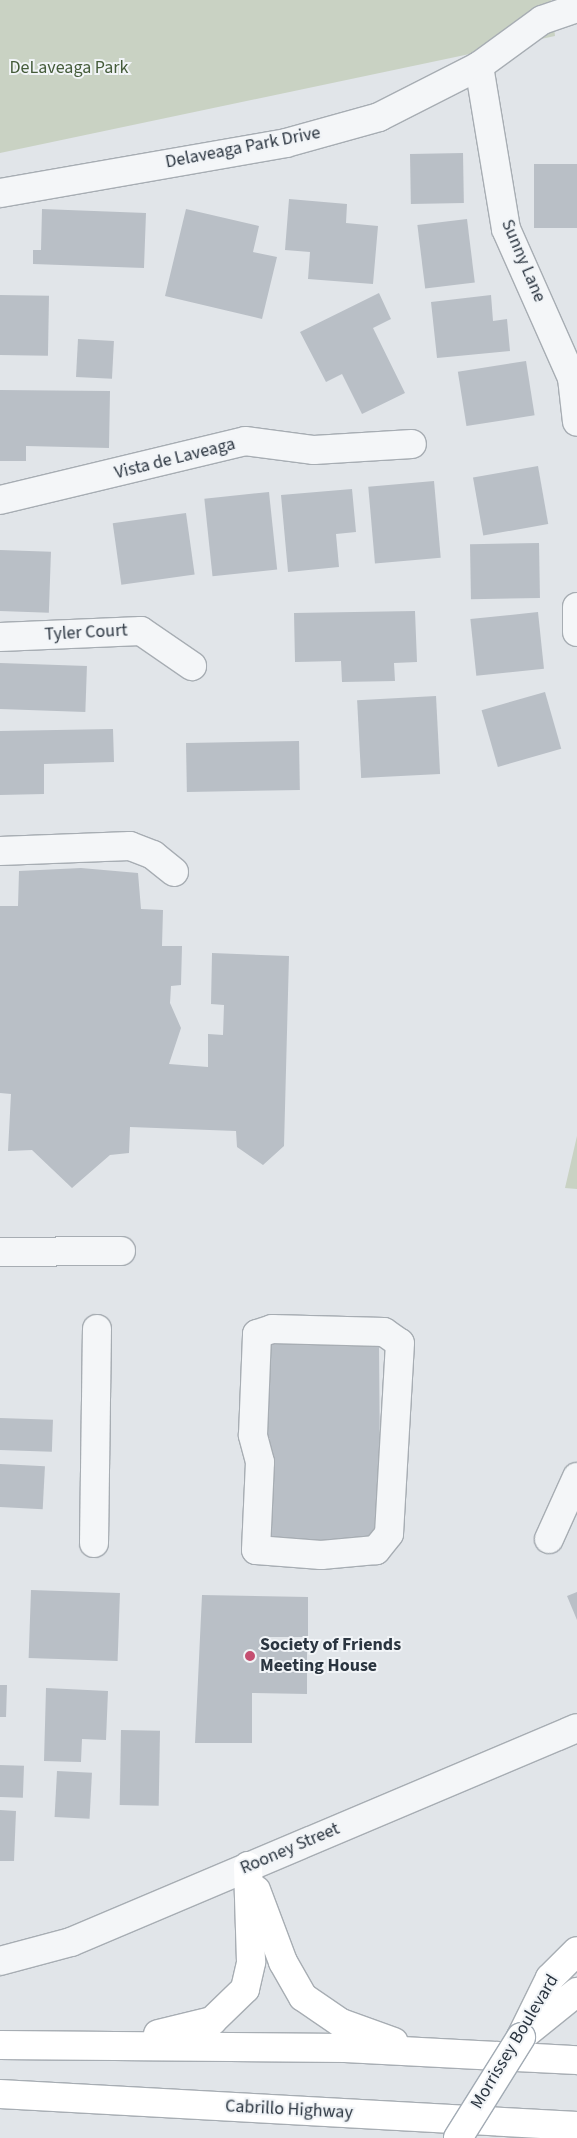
<!DOCTYPE html>
<style>
body{margin:0}
#map{position:relative;width:577px;height:2138px;overflow:hidden;background:#e1e5e9;font-family:"Source Sans 3",sans-serif}
div>[style]{position:absolute}
.green>*{inset:0;background:#c9d2c3}
.building>*{inset:0;background:#b9bfc6;transform-origin:0 0}
.roads{filter:drop-shadow(1px 0 #a7adb3) drop-shadow(-1px 0 #a7adb3) drop-shadow(0 1px #a7adb3) drop-shadow(0 -1px #a7adb3)}
.minor>*{height:28px;margin:-14px;padding:0 14px;transform-origin:14px;border-radius:14px;background:#f4f6f8}
.major>*{height:28px;margin:-14px;padding:0 14px;transform-origin:14px;border-radius:14px;background:#fff}
.highway>*{height:28px;margin:-14px;padding:0 14px;transform-origin:14px;border-radius:14px;background:#fff}
.bridges{filter:drop-shadow(1px 0 #a2abb4) drop-shadow(-1px 0 #a2abb4) drop-shadow(0 1px #a2abb4) drop-shadow(0 -1px #a2abb4)}
.major-bridge>*{height:28px;margin:-14px;padding:0 14px;transform-origin:14px;border-radius:14px;background:#fff}
.dots>*{width:14px;height:14px;translate:-50% -50%;box-sizing:border-box;border:2px solid #f1f4f7;border-radius:50%}
span{translate:-50% -50%;white-space:nowrap;text-align:center;line-height:1.15;-webkit-text-stroke:4px #f1f4f7;paint-order:stroke}
.park-label{font-size:18px;color:#445b39}
.street-label{font-size:18px;color:#2b3540}
.poi-label{font-size:18px;color:#2b3540;font-weight:700}
.left{translate:0 -50%;text-align:left}
</style>
<div id="map">
<div class="green">
<i style="clip-path:polygon(0 0,551px 0,555px 36px,0 153px)"></i>
<i style="clip-path:polygon(577px 1136px,577px 1189px,565px 1188px)"></i>
</div>
<div class="building">
<i style="left:463px;top:153px;width:50px;height:53px;rotate:89deg"></i>
<i style="left:534px;top:164px;width:43px;height:64px"></i>
<i style="clip-path:polygon(289px 199px,347px 204px,346px 223px,378px 226px,373px 284px,308px 279px,310px 252px,285px 250px)"></i>
<i style="clip-path:polygon(42px 209px,146px 213px,144px 268px,33px 264px,33px 250px,41px 250px)"></i>
<i style="clip-path:polygon(186px 209px,259px 226px,253px 252px,277px 257px,262px 319px,165px 296px)"></i>
<i style="left:467px;top:219px;width:64px;height:50px;rotate:83deg"></i>
<i style="clip-path:polygon(379px 293px,391px 319px,373px 328px,405px 393px,362px 414px,342px 374px,326px 382px,300px 332px)"></i>
<i style="left:0;top:295px;width:49px;height:60px;rotate:1deg"></i>
<i style="clip-path:polygon(491px 295px,493px 321px,507px 319px,510px 351px,437px 358px,431px 302px)"></i>
<i style="left:78px;top:339px;width:36px;height:38px;rotate:3deg"></i>
<i style="left:526px;top:361px;width:55px;height:69px;rotate:81deg"></i>
<i style="clip-path:polygon(0 390px,110px 391px,109px 448px,26px 446px,26px 461px,0 461px)"></i>
<i style="left:538px;top:466px;width:59px;height:66px;rotate:80deg"></i>
<i style="left:434px;top:481px;width:77px;height:66px;rotate:85deg"></i>
<i style="clip-path:polygon(352px 489px,356px 532px,336px 534px,339px 567px,288px 572px,281px 495px)"></i>
<i style="left:269px;top:492px;width:78px;height:65px;rotate:84deg"></i>
<i style="left:186px;top:513px;width:62px;height:74px;rotate:82deg"></i>
<i style="left:539px;top:543px;width:55px;height:69px;rotate:89deg"></i>
<i style="left:0;top:550px;width:51px;height:61px;rotate:2deg"></i>
<i style="clip-path:polygon(415px 611px,417px 662px,394px 663px,395px 681px,342px 682px,341px 661px,295px 662px,294px 613px)"></i>
<i style="left:538px;top:612px;width:57px;height:68px;rotate:84deg"></i>
<i style="left:0;top:663px;width:87px;height:46px;rotate:2deg"></i>
<i style="left:545px;top:692px;width:59px;height:66px;rotate:74deg"></i>
<i style="left:436px;top:696px;width:78px;height:79px;rotate:87deg"></i>
<i style="clip-path:polygon(113px 729px,114px 762px,44px 764px,44px 794px,0 795px,0 731px)"></i>
<i style="left:299px;top:741px;width:49px;height:113px;rotate:89deg"></i>
<i style="clip-path:polygon(81px 868px,138px 873px,141px 909px,163px 910px,162px 946px,182px 946px,181px 985px,171px 986px,170px 1003px,181px 1028px,169px 1064px,208px 1067px,208px 1034px,223px 1035px,224px 1005px,211px 1004px,212px 953px,289px 956px,284px 1146px,263px 1165px,237px 1147px,236px 1131px,130px 1127px,129px 1153px,110px 1155px,72px 1188px,32px 1150px,8px 1151px,11px 1094px,0 1093px,0 906px,18px 906px,19px 871px)"></i>
<i style="clip-path:polygon(267px 1340px,379px 1343px,380px 1466px,373px 1539px,322px 1547px,268px 1539px,270px 1438px,261px 1438px)"></i>
<i style="left:0;top:1418px;width:53px;height:32px;rotate:2deg"></i>
<i style="left:0;top:1464px;width:45px;height:43px;rotate:3deg"></i>
<i style="left:31px;top:1590px;width:89px;height:68px;rotate:2deg"></i>
<i style="clip-path:polygon(577px 1592px,577px 1620px,567px 1596px)"></i>
<i style="clip-path:polygon(202px 1595px,308px 1597px,308px 1637px,265px 1637px,265px 1645px,307px 1645px,307px 1694px,252px 1693px,252px 1743px,195px 1743px)"></i>
<i style="clip-path:polygon(0 1685px,7px 1685px,6px 1717px,0 1717px)"></i>
<i style="clip-path:polygon(46px 1688px,108px 1691px,106px 1740px,82px 1739px,81px 1762px,44px 1761px)"></i>
<i style="left:121px;top:1730px;width:39px;height:75px;rotate:1deg"></i>
<i style="left:0;top:1765px;width:24px;height:32px;rotate:2deg"></i>
<i style="left:57px;top:1771px;width:35px;height:46px;rotate:3deg"></i>
<i style="clip-path:polygon(0 1810px,16px 1811px,14px 1861px,0 1861px)"></i>
</div>
<div class="roads">
<div class="minor">
<i style="left:479px;top:66px;width:165px;rotate:80.6deg"></i>
<i style="left:506px;top:229px;width:163px;rotate:66.1deg"></i>
<i style="left:572px;top:378px;width:44px;rotate:83.5deg"></i>
<i style="left:0;top:193px;width:290px;rotate:-9.9deg"></i>
<i style="left:286px;top:143px;width:97px;rotate:-15.6deg"></i>
<i style="left:379px;top:117px;width:112px;rotate:-27deg"></i>
<i style="left:479px;top:66px;width:78px;rotate:-36.1deg"></i>
<i style="left:542px;top:20px;width:37px;rotate:-19deg"></i>
<i style="left:0;top:500px;width:252px;rotate:-13.5deg"></i>
<i style="left:245px;top:441px;width:70px;rotate:7.4deg"></i>
<i style="left:314px;top:450px;width:98px;rotate:-3.5deg"></i>
<i style="left:577px;top:607px;width:25px;rotate:90deg"></i>
<i style="left:0;top:637px;width:141px;rotate:-2.4deg"></i>
<i style="left:141px;top:631px;width:62px;rotate:34.5deg"></i>
<i style="left:0;top:851px;width:130px;rotate:-2.2deg"></i>
<i style="left:130px;top:846px;width:25px;rotate:21deg"></i>
<i style="left:153px;top:855px;width:27px;rotate:39deg"></i>
<i style="left:0;top:1252px;width:121px;rotate:-0.5deg"></i>
<i style="left:272px;top:1329px;width:112px;rotate:1.5deg"></i>
<i style="left:384px;top:1332px;width:19px;rotate:35deg"></i>
<i style="left:400px;top:1343px;width:191px;rotate:93.3deg"></i>
<i style="left:389px;top:1534px;width:21px;rotate:129deg"></i>
<i style="left:376px;top:1550px;width:55px;rotate:174.8deg"></i>
<i style="left:321px;top:1555px;width:65px;rotate:-175.6deg"></i>
<i style="left:256px;top:1550px;width:88px;rotate:-87.4deg"></i>
<i style="left:260px;top:1462px;width:28px;rotate:-105deg"></i>
<i style="left:253px;top:1435px;width:101px;rotate:-87.7deg"></i>
<i style="left:257px;top:1334px;width:16px;rotate:-18deg"></i>
<i style="left:549px;top:1539px;width:68px;rotate:-65.7deg"></i>
<i style="left:94px;top:1543px;width:214px;rotate:-89.2deg"></i>
<i style="left:0;top:1961px;width:73px;rotate:-15deg"></i>
<i style="left:71px;top:1942px;width:549px;rotate:-22.92deg"></i>
</div>
<div class="major">
<i style="left:521px;top:2037px;width:66px;rotate:-63.8deg"></i>
<i style="left:550px;top:1978px;width:38px;rotate:-45deg"></i>
</div>
<div class="highway">
<i style="left:256px;top:1890px;width:77px;rotate:69.4deg"></i>
<i style="left:283px;top:1962px;width:40px;rotate:60.3deg"></i>
<i style="left:303px;top:1997px;width:46px;rotate:34.4deg"></i>
<i style="left:341px;top:2023px;width:56px;rotate:19.7deg"></i>
<i style="left:158px;top:2034px;width:56px;rotate:-13.5deg"></i>
<i style="left:212px;top:2021px;width:46px;rotate:-44.1deg"></i>
<i style="left:245px;top:1989px;width:28px;rotate:-77deg"></i>
<i style="left:251px;top:1962px;width:96px;rotate:-91.8deg"></i>
<i style="left:521px;top:2037px;width:72px;rotate:-38.8deg"></i>
<i style="left:0;top:2045px;width:345px;rotate:0.5deg"></i>
<i style="left:345px;top:2048px;width:232px;rotate:3deg"></i>
<i style="left:0;top:2094px;width:578px;rotate:3.17deg"></i>
</div>
</div>
<div class="bridges">
<div class="major-bridge">
<i style="left:458px;top:2138px;width:119px;rotate:-58deg"></i>
</div>
</div>
<div class="dots">
<i style="left:250px;top:1656px;background:#c54f71"></i>
</div>
<div class="park-label">
<span style="left:69px;top:68px">DeLaveaga Park</span>
</div>
<div class="street-label">
<span style="left:243px;top:148px;rotate:-11deg">Delaveaga Park Drive</span>
<span style="left:523px;top:261px;rotate:67deg">Sunny Lane</span>
<span style="left:175px;top:459px;rotate:-14deg">Vista de Laveaga</span>
<span style="left:86px;top:633px;rotate:-3deg">Tyler Court</span>
<span style="left:290px;top:1849px;rotate:-23deg">Rooney Street</span>
<span style="left:515px;top:2042px;rotate:-59deg">Morrissey Boulevard</span>
<span style="left:289px;top:2110px;rotate:3deg">Cabrillo Highway</span>
</div>
<div class="poi-label">
<span class="left" style="left:260px;top:1656px">Society of Friends<br>Meeting House</span>
</div>
</div>
